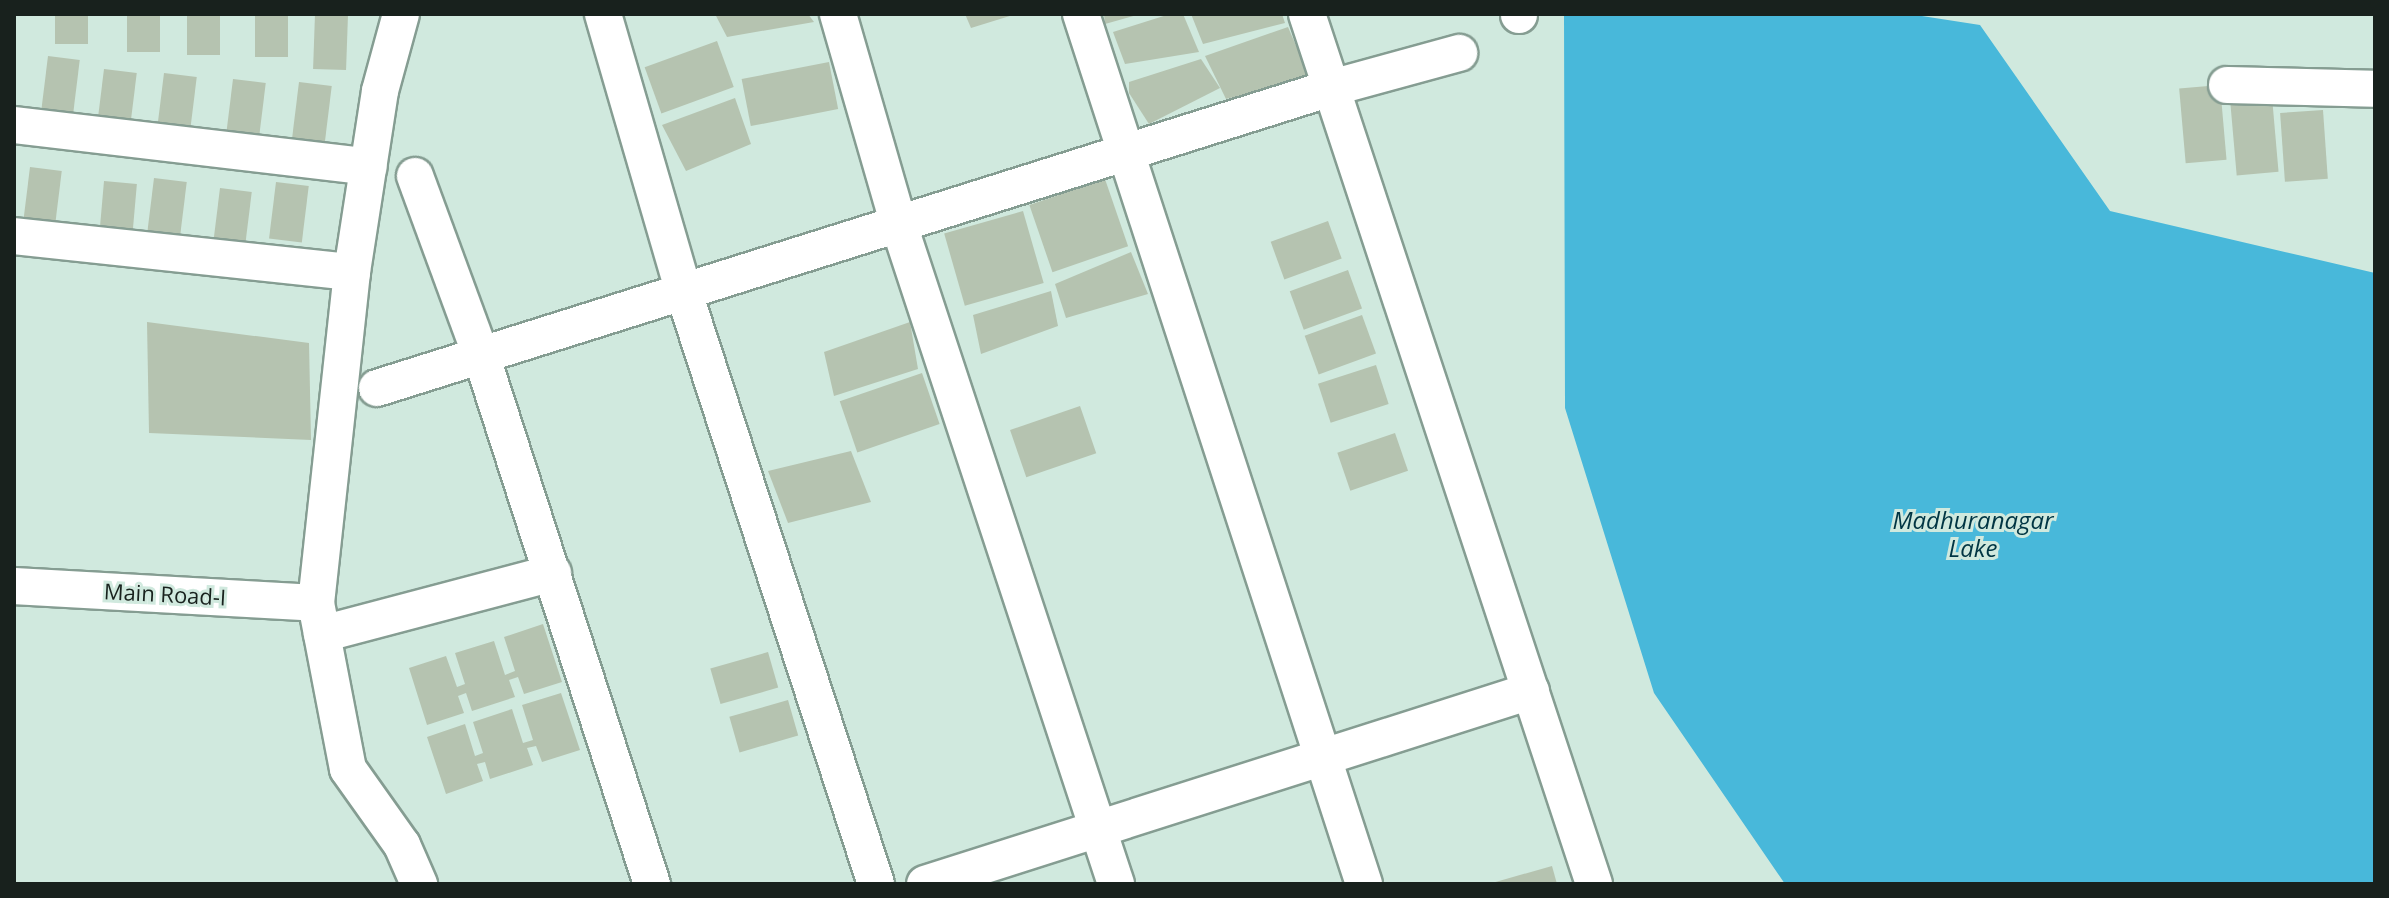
<!DOCTYPE html>
<style>
body{margin:0}
#map{position:relative;width:2389px;height:898px;overflow:hidden;background:#d0e9de;font-family:"Open Sans",sans-serif}
div>[style]{position:absolute}
.water>*{inset:0;background:#48b8da}
.building>*{inset:0;background:#b5c3b0;transform-origin:0 0}
.roads{filter:drop-shadow(2px 0 #859d92) drop-shadow(-2px 0 #859d92) drop-shadow(0 2px #859d92) drop-shadow(0 -2px #859d92)}
.minor>*{height:36px;margin:-18px;padding:0 18px;transform-origin:18px;border-radius:18px;background:#fff}
span{translate:-50% -50%;white-space:nowrap;text-align:center;line-height:1.15;-webkit-text-stroke:6px #d0e9de;paint-order:stroke}
.street-label{font-size:22px;color:#18211d}
.water-label{font-size:24px;color:#003543;font-style:italic}
.frame{position:absolute;inset:0;border:16px solid #18211d;pointer-events:none}
</style>
<div id="map">
<div class="water">
<i style="clip-path:polygon(1564px 14px,1909px 14px,1980px 25px,2110px 211px,2375px 273px,2375px 884px,1785px 884px,1654px 693px,1565px 408px)"></i>
</div>
<div class="building">
<i style="left:55px;top:14px;width:33px;height:30px"></i>
<i style="left:127px;top:14px;width:33px;height:38px"></i>
<i style="left:187px;top:14px;width:33px;height:41px"></i>
<i style="left:255px;top:14px;width:33px;height:43px"></i>
<i style="left:315px;top:14px;width:33px;height:55px;rotate:2deg"></i>
<i style="clip-path:polygon(715px 14px,808px 14px,814px 22px,727px 37px)"></i>
<i style="clip-path:polygon(965px 14px,1012px 14px,1013px 15px,971px 28px)"></i>
<i style="clip-path:polygon(1104px 14px,1137px 14px,1137px 15px,1105px 24px)"></i>
<i style="clip-path:polygon(1170px 14px,1183px 14px,1199px 52px,1125px 64px,1113px 32px)"></i>
<i style="clip-path:polygon(1191px 14px,1282px 14px,1285px 23px,1203px 44px)"></i>
<i style="clip-path:polygon(1288px 27px,1310px 78px,1226px 99px,1205px 56px)"></i>
<i style="left:717px;top:41px;width:49px;height:77px;rotate:70deg"></i>
<i style="left:48px;top:56px;width:32px;height:58px;rotate:7deg"></i>
<i style="clip-path:polygon(1201px 59px,1220px 88px,1149px 124px,1129px 93px,1129px 82px)"></i>
<i style="left:829px;top:62px;width:48px;height:89px;rotate:79deg"></i>
<i style="left:104px;top:69px;width:33px;height:58px;rotate:7deg"></i>
<i style="left:164px;top:73px;width:33px;height:58px;rotate:7deg"></i>
<i style="left:233px;top:79px;width:33px;height:58px;rotate:7deg"></i>
<i style="left:299px;top:82px;width:33px;height:57px;rotate:7deg"></i>
<i style="left:2220px;top:85px;width:75px;height:41px;rotate:85deg"></i>
<i style="left:2272px;top:97px;width:75px;height:42px;rotate:85deg"></i>
<i style="clip-path:polygon(735px 98px,751px 144px,686px 171px,662px 125px)"></i>
<i style="left:2323px;top:110px;width:69px;height:43px;rotate:86deg"></i>
<i style="left:30px;top:167px;width:32px;height:57px;rotate:7deg"></i>
<i style="left:154px;top:178px;width:33px;height:58px;rotate:7deg"></i>
<i style="left:1105px;top:179px;width:71px;height:80px;rotate:71deg"></i>
<i style="left:104px;top:181px;width:33px;height:58px;rotate:5deg"></i>
<i style="left:276px;top:182px;width:33px;height:57px;rotate:7deg"></i>
<i style="left:220px;top:188px;width:32px;height:58px;rotate:7deg"></i>
<i style="left:1023px;top:211px;width:75px;height:82px;rotate:74deg"></i>
<i style="left:1328px;top:221px;width:40px;height:61px;rotate:70deg"></i>
<i style="clip-path:polygon(1131px 252px,1148px 294px,1066px 318px,1055px 284px)"></i>
<i style="left:1348px;top:270px;width:41px;height:62px;rotate:70deg"></i>
<i style="clip-path:polygon(1051px 291px,1058px 326px,981px 354px,973px 315px)"></i>
<i style="left:1362px;top:315px;width:41px;height:61px;rotate:70deg"></i>
<i style="clip-path:polygon(147px 322px,309px 343px,311px 440px,149px 433px)"></i>
<i style="clip-path:polygon(910px 322px,918px 369px,834px 396px,824px 352px)"></i>
<i style="left:1376px;top:365px;width:41px;height:61px;rotate:72deg"></i>
<i style="left:922px;top:373px;width:54px;height:87px;rotate:71deg"></i>
<i style="left:1080px;top:406px;width:50px;height:74px;rotate:71deg"></i>
<i style="left:1395px;top:433px;width:40px;height:61px;rotate:71deg"></i>
<i style="clip-path:polygon(851px 451px,871px 502px,788px 523px,768px 471px)"></i>
<i style="clip-path:polygon(543px 624px,562px 682px,524px 694px,518px 677px,509px 680px,515px 697px,472px 711px,466px 693px,458px 696px,464px 713px,427px 725px,409px 668px,446px 656px,457px 687px,465px 684px,455px 653px,494px 641px,505px 675px,515px 671px,504px 637px)"></i>
<i style="left:768px;top:652px;width:37px;height:60px;rotate:74deg"></i>
<i style="clip-path:polygon(561px 693px,580px 750px,542px 762px,536px 746px,527px 748px,533px 765px,490px 779px,485px 762px,477px 764px,483px 781px,446px 794px,427px 737px,465px 724px,475px 756px,483px 753px,473px 722px,512px 709px,523px 743px,533px 740px,522px 705px)"></i>
<i style="left:788px;top:700px;width:37px;height:61px;rotate:74deg"></i>
<i style="clip-path:polygon(1552px 866px,1557px 884px,1492px 884px,1492px 883px)"></i>
</div>
<div class="roads">
<div class="minor">
<i style="left:401px;top:14px;width:80px;rotate:105.3deg"></i>
<i style="left:380px;top:91px;width:183px;rotate:98.8deg"></i>
<i style="left:352px;top:272px;width:333px;rotate:96.2deg"></i>
<i style="left:316px;top:603px;width:169px;rotate:79.1deg"></i>
<i style="left:348px;top:769px;width:93px;rotate:54.6deg"></i>
<i style="left:402px;top:845px;width:43px;rotate:66.4deg"></i>
<i style="left:603px;top:14px;width:291px;rotate:73.8deg"></i>
<i style="left:684px;top:293px;width:621px;rotate:72deg"></i>
<i style="left:838px;top:14px;width:220px;rotate:73.9deg"></i>
<i style="left:899px;top:225px;width:694px;rotate:71.77deg"></i>
<i style="left:1081px;top:14px;width:915px;rotate:71.98deg"></i>
<i style="left:1307px;top:14px;width:916px;rotate:71.74deg"></i>
<i style="left:1519px;top:15px;width:1px;rotate:-90deg"></i>
<i style="left:2227px;top:85px;width:148px;rotate:1.5deg"></i>
<i style="left:14px;top:125px;width:357px;rotate:6.7deg"></i>
<i style="left:415px;top:176px;width:194px;rotate:69.8deg"></i>
<i style="left:482px;top:358px;width:553px;rotate:72.09deg"></i>
<i style="left:14px;top:236px;width:340px;rotate:6.1deg"></i>
<i style="left:377px;top:388px;width:1000px;rotate:-17.46deg"></i>
<i style="left:1331px;top:88px;width:133px;rotate:-15.3deg"></i>
<i style="left:14px;top:586px;width:302px;rotate:3.2deg"></i>
<i style="left:322px;top:634px;width:239px;rotate:-14.8deg"></i>
<i style="left:925px;top:884px;width:636px;rotate:-17.67deg"></i>
</div>
</div>
<div class="street-label">
<span style="left:165px;top:594px;rotate:3deg">Main Road-I</span>
</div>
<div class="water-label">
<span style="left:1973px;top:534px">Madhuranagar<br>Lake</span>
</div>
<div class="frame"></div>
</div>
